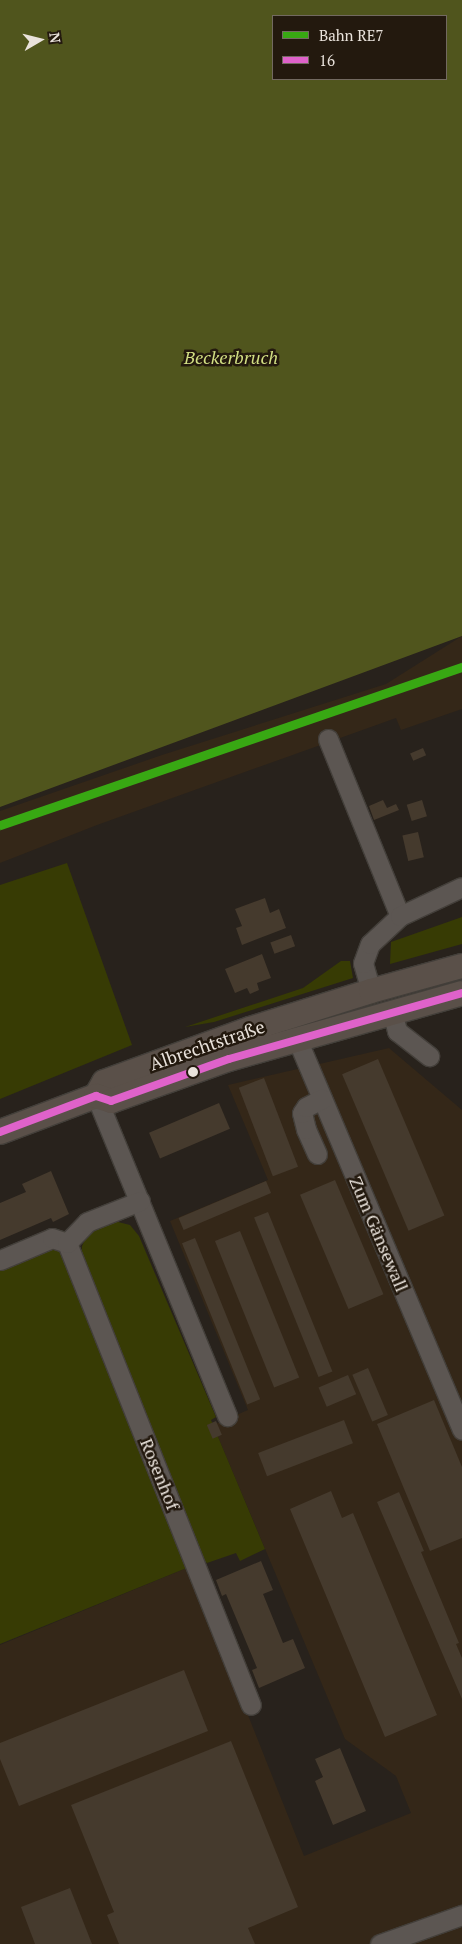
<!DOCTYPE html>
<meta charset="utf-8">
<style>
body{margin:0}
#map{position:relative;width:462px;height:1944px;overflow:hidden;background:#28221c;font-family:"PT Serif",serif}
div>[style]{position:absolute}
.built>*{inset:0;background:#342718}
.green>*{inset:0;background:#373b04}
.forest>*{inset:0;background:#50551d}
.building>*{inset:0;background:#453a2d;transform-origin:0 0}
.roads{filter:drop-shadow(1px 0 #433f3a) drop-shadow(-1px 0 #433f3a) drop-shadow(0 1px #433f3a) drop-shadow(0 -1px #433f3a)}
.minor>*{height:19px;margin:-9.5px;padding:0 9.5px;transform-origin:9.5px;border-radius:9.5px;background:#5c5652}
.major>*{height:24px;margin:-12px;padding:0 12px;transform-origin:12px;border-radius:12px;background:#5a5049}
.bus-1>*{height:8px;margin:-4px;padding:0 4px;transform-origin:4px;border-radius:4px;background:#df62ca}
.rail-1>*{height:9px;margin:-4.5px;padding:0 4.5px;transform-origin:4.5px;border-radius:4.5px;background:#38a813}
.dots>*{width:14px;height:14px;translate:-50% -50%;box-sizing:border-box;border:2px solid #23190e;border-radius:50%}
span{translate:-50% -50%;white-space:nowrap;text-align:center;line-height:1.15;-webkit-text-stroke:5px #23190e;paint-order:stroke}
.park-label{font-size:18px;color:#d2df83;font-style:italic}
.street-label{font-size:18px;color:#e9e2db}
.legend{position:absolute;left:272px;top:15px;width:175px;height:65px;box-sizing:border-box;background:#23190e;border:1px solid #726960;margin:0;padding:6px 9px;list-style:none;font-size:15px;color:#e9e2db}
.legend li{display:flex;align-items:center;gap:10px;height:25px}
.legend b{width:25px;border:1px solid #726960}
.north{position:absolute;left:15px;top:15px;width:50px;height:50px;-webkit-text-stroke:4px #23190e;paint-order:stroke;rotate:82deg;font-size:14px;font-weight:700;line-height:20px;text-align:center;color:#e9e2db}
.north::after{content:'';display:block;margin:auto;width:18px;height:22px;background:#e9e2db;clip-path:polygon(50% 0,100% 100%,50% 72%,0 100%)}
</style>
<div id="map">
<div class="built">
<i style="clip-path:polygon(462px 636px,462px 709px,401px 730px,396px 718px,97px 825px,0 863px,0 811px,162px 755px,386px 684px)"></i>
<i style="clip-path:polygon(389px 1048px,462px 1110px,462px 1944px,0 1944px,0 1645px,189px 1567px,304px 1856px,411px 1813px,396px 1776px,345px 1739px,213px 1425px,248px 1410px,170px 1221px,268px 1180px,228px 1085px)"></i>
</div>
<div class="green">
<i style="clip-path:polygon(67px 863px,132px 1045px,0 1099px,0 885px)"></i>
<i style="clip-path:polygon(462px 917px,462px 944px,390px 964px,391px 942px)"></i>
<i style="clip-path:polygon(341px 961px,350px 961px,353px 978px,214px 1022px,185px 1027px,303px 988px)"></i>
<i style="clip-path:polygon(107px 1222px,118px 1222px,130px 1225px,139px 1236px,216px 1417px,211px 1420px,265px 1549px,240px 1561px,236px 1553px,207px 1563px,202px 1559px,81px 1258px,82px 1246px,87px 1235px,96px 1227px)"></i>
<i style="clip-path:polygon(47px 1246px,59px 1250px,64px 1256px,189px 1567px,0 1644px,0 1266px)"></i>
</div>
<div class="forest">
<i style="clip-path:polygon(evenodd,0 0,462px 0,462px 636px,0 807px,0 0,273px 16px,446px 16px,446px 79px,273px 79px,273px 16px)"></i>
</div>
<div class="building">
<i style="left:423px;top:748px;width:8px;height:14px;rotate:67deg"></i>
<i style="clip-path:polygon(383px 800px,387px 808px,396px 804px,399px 810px,374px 820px,369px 806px)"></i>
<i style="left:422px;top:800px;width:17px;height:16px;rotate:73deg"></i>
<i style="left:418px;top:832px;width:26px;height:16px;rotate:77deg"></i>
<i style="clip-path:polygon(265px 898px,270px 913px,279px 909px,286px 928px,242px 945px,236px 928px,242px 926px,235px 909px)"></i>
<i style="left:291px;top:935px;width:12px;height:22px;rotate:70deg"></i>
<i style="clip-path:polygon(262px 954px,271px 978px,257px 983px,259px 990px,250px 994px,247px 988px,235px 993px,225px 969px)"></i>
<i style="left:378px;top:1059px;width:170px;height:39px;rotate:67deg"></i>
<i style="left:264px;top:1078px;width:95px;height:27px;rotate:69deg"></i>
<i style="left:219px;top:1103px;width:28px;height:76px;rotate:67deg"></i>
<i style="clip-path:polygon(51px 1171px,69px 1214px,53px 1222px,51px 1218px,0 1240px,0 1203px,26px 1192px,22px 1184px)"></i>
<i style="left:335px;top:1180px;width:124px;height:38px;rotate:67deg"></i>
<i style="left:266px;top:1181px;width:13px;height:95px;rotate:67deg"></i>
<i style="left:268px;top:1212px;width:172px;height:15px;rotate:68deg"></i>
<i style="left:240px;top:1231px;width:158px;height:27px;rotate:68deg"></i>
<i style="left:195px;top:1238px;width:174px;height:14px;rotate:68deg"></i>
<i style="left:368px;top:1368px;width:51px;height:17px;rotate:67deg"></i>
<i style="left:348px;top:1375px;width:21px;height:32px;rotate:67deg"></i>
<i style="clip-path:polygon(434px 1400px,462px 1467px,462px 1538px,430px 1551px,377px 1424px)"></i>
<i style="left:344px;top:1420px;width:25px;height:92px;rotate:69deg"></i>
<i style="left:216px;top:1421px;width:15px;height:10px;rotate:67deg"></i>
<i style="clip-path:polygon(331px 1491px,342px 1518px,353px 1513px,437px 1715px,385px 1737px,290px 1509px)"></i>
<i style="clip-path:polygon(399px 1492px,424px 1551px,421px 1552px,459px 1643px,456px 1644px,462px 1658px,462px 1699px,377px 1502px)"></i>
<i style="clip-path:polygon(261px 1561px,273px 1590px,263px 1594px,283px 1643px,293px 1639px,305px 1668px,259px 1688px,252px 1670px,257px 1668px,226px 1594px,222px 1596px,216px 1580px)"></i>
<i style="clip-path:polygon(184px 1670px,208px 1731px,19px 1806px,0 1759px,0 1743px)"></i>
<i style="clip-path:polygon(231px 1741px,298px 1907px,248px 1928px,255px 1944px,119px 1944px,107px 1915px,114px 1912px,71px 1805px)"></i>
<i style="clip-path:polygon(340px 1748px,366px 1811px,333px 1825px,315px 1781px,323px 1777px,315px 1759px)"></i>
<i style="clip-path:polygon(70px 1888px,92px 1944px,35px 1944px,21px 1907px)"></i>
</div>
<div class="roads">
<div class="minor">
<i style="left:328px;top:739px;width:191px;rotate:67.9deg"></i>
<i style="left:371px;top:991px;width:29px;rotate:-106deg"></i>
<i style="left:363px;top:963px;width:20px;rotate:-70deg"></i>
<i style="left:370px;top:944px;width:41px;rotate:-43deg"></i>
<i style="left:400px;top:916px;width:68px;rotate:-25.1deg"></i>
<i style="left:392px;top:1012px;width:20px;rotate:75deg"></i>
<i style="left:397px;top:1031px;width:41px;rotate:38deg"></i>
<i style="left:297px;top:1039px;width:424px;rotate:67.1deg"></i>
<i style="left:96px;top:1096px;width:346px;rotate:67.7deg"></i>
<i style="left:317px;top:1154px;width:27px;rotate:-114deg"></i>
<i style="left:306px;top:1129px;width:16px;rotate:-104deg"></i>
<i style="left:302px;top:1113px;width:7px;rotate:-56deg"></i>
<i style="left:306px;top:1107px;width:18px;rotate:-27deg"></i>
<i style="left:67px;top:1243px;width:497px;rotate:68.3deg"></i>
<i style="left:0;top:1260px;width:56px;rotate:-22.9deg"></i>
<i style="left:52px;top:1238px;width:16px;rotate:18deg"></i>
<i style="left:67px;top:1243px;width:29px;rotate:-46deg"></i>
<i style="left:87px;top:1222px;width:57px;rotate:-21.6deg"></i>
<i style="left:380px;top:1944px;width:87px;rotate:-19.5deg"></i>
</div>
<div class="major">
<i style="left:96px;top:1096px;width:16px;rotate:-60deg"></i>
<i style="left:104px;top:1082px;width:155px;rotate:-20deg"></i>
<i style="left:250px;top:1029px;width:127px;rotate:-17.4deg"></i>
<i style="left:371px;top:991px;width:94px;rotate:-15.4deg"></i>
<i style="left:0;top:1132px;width:103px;rotate:-20.6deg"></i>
<i style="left:96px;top:1096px;width:16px;rotate:18deg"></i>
<i style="left:111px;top:1101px;width:125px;rotate:-19.6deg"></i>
<i style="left:229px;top:1059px;width:242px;rotate:-15.8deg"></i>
</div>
</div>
<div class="bus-1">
<i style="left:0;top:1132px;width:103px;rotate:-20.6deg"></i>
<i style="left:96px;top:1096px;width:16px;rotate:18deg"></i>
<i style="left:111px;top:1101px;width:125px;rotate:-19.6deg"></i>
<i style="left:229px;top:1059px;width:242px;rotate:-15.8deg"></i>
</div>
<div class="rail-1">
<i style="left:0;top:825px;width:488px;rotate:-18.9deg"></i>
</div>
<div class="dots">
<i style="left:193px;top:1072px;background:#e9e2db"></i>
</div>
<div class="park-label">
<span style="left:231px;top:357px">Beckerbruch</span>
</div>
<div class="street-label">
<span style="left:207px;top:1045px;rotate:-19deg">Albrechtstraße</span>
<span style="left:379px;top:1234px;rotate:67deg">Zum Gänsewall</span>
<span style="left:160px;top:1474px;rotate:68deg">Rosenhof</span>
</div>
<ul class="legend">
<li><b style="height:6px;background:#38a813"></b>Bahn RE7</li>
<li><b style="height:6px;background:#df62ca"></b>16</li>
</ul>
<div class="north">N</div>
</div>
